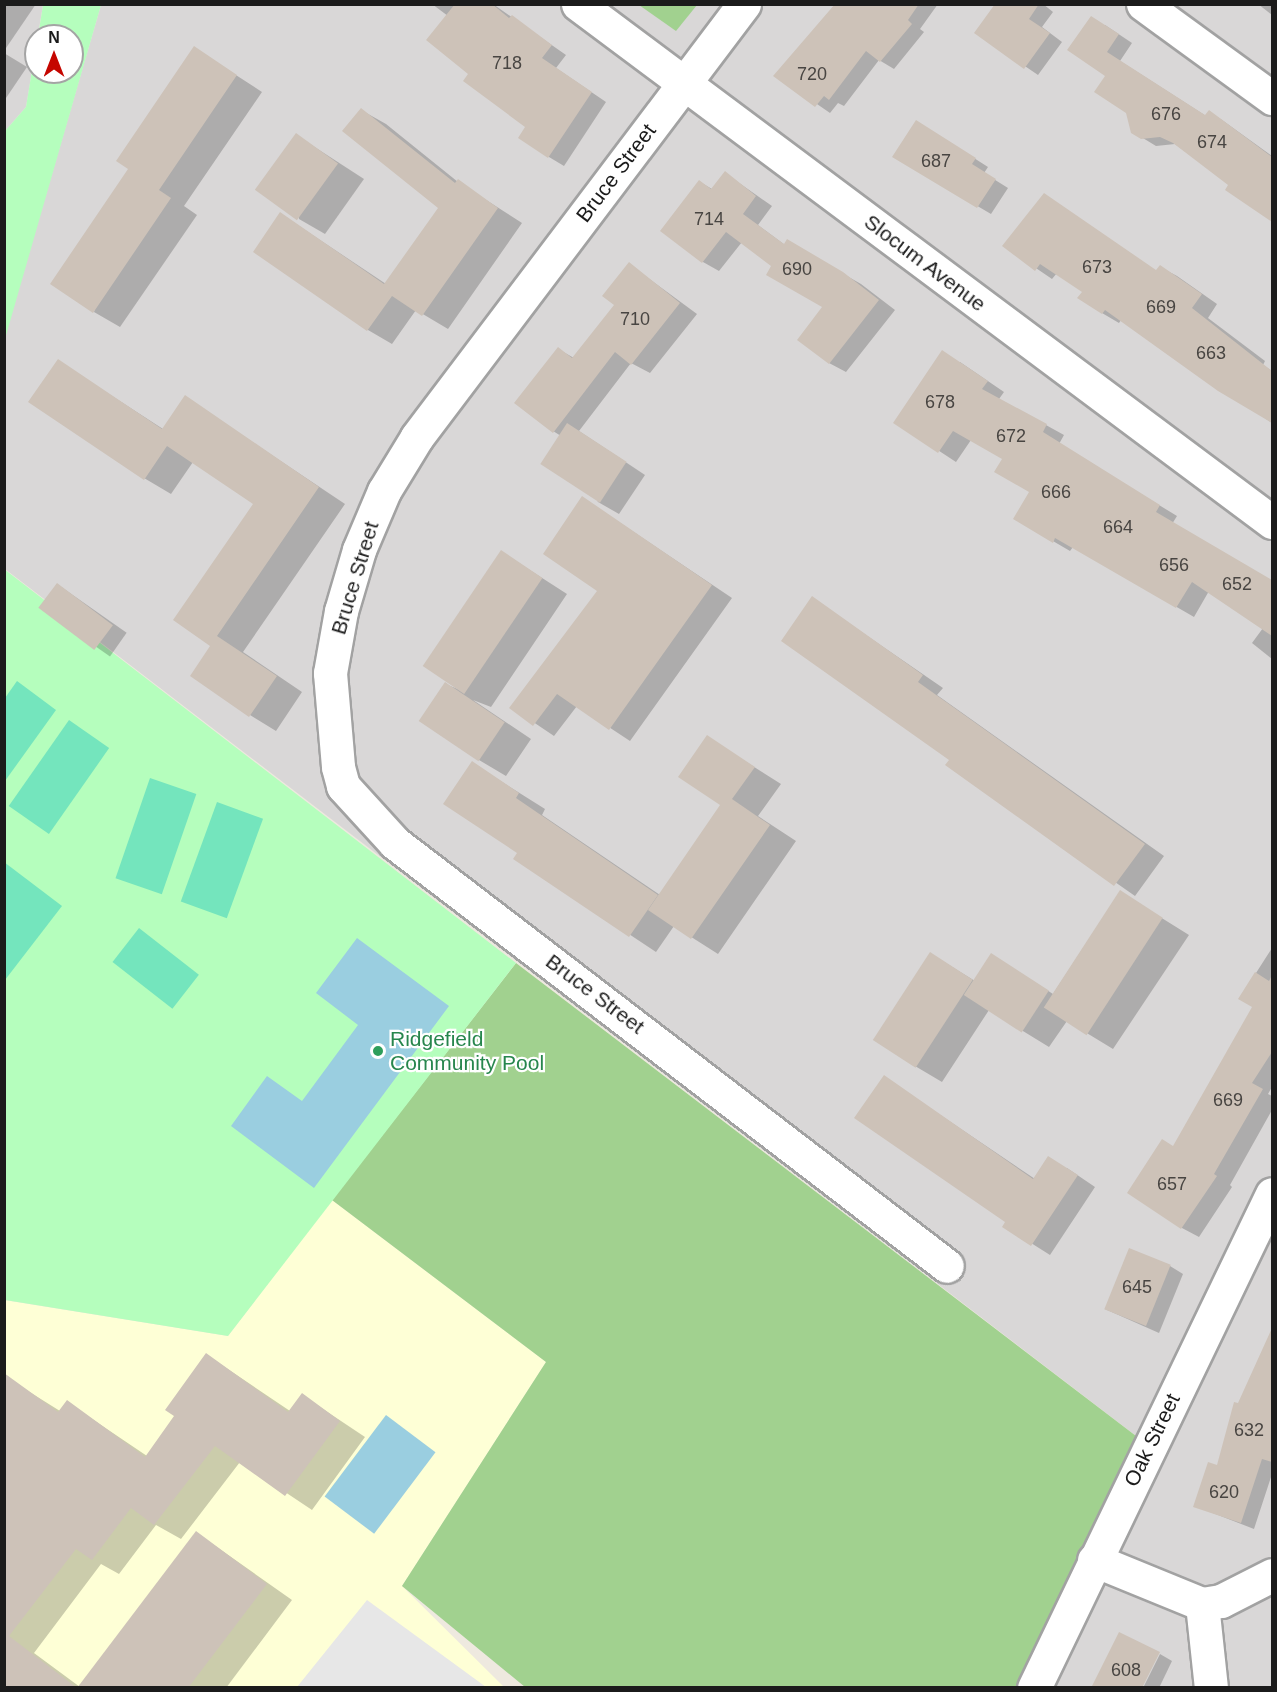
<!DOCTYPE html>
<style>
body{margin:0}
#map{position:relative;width:1277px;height:1692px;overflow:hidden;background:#eee9df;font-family:Arial,sans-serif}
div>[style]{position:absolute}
.residential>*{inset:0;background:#d9d7d7}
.education>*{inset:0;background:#feffd6}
.forest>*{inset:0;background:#a1d18f}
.park>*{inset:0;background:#b5febd}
.pitch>*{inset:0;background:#74e5bd;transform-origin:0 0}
.parking>*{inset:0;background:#e7e7e7}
.water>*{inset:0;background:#9acee0;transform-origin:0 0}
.shadow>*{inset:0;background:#0003;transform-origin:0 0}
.building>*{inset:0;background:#cdc2b8;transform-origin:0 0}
.roads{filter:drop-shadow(2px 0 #a2a2a2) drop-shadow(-2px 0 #a2a2a2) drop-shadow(0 2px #a2a2a2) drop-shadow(0 -2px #a2a2a2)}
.street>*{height:33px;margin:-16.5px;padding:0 16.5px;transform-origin:16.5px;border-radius:16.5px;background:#fff}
.dots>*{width:16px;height:16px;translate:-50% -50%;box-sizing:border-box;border:3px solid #fff;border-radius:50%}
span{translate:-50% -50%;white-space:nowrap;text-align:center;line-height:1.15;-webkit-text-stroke:4.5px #fff;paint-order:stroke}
.number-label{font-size:18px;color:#484542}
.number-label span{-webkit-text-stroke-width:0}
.street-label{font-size:21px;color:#1b1b1b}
.leisure-label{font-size:21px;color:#27864d}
.left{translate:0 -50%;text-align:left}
.frame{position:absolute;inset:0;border:6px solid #1b1b1b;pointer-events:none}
.north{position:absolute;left:24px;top:24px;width:60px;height:60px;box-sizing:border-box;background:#fff;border:2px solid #a4a4a4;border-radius:50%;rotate:0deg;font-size:16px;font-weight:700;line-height:24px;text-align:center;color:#1b1b1b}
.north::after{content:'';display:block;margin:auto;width:21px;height:27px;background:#c50600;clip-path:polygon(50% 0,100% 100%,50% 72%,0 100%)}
</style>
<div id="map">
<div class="residential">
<i style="clip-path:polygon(639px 4px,676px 30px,697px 4px,1272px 5px,1272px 1687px,1036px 1687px,1157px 1452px,5px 569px,4px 339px,101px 5px)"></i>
<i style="clip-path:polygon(5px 5px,43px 5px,26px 107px,5px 131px)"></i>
</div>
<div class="education">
<i style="clip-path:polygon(332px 1200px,546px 1362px,402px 1586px,504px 1687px,5px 1687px,4px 1300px,228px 1336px)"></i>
</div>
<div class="forest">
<i style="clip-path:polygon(639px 5px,697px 5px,676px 31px)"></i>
<i style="clip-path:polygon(516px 963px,1157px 1452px,1036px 1687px,525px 1687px,402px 1586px,546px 1362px,332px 1200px)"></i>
</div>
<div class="park">
<i style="clip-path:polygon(43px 5px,101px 5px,5px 339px,5px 131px,26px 107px,36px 46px,36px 72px,72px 72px,72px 36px,38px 36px)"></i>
<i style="clip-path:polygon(4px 569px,516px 963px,228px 1336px,5px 1300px)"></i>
</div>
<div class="pitch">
<i style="clip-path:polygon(17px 681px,56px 710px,5px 781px,5px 698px)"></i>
<i style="left:69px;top:720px;width:49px;height:105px;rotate:35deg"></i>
<i style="left:150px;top:778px;width:49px;height:106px;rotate:19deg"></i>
<i style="left:217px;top:802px;width:49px;height:106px;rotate:20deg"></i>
<i style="clip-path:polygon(4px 862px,62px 906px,5px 980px,4px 980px)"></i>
<i style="left:139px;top:928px;width:76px;height:43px;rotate:38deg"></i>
</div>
<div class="parking">
<i style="clip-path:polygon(367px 1600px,486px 1687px,297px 1687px)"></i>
</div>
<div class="water">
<i style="clip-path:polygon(357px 938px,449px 1006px,314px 1188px,231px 1126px,267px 1076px,302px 1101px,358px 1025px,316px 993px)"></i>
<i style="left:386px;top:1415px;width:62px;height:102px;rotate:37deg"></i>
</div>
<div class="shadow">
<i style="clip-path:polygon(4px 4px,36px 4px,4px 51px)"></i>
<i style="clip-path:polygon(432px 4px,493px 4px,566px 55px,556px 68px,606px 102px,564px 166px,549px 157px,527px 127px,470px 74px,448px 16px)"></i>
<i style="clip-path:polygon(836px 4px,938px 4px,920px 29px,924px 32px,894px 69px,879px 60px,844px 106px,838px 103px,830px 113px,775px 75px)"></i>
<i style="clip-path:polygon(996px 4px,1043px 4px,1053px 12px,1042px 27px,1062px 42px,1038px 75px,976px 33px)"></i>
<i style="clip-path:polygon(1258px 4px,1272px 4px,1272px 15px)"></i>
<i style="clip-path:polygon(1105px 25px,1132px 43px,1120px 61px,1206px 116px,1209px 112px,1222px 120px,1272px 156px,1272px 220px,1227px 189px,1231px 185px,1175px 144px,1156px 146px,1133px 132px,1128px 112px,1107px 76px)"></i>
<i style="clip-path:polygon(194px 48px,262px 92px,184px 206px,197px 215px,120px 327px,94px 312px,130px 169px)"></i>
<i style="clip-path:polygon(4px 53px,27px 67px,4px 101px)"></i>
<i style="clip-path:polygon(361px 110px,386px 124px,458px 182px,522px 223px,448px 329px,416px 310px,392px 344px,368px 330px,281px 214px,386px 284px,440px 207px)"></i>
<i style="clip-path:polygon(930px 130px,988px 167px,984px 173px,1008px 188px,991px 214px,894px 157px)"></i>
<i style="clip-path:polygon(296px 135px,364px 179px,325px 234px,299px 219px)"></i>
<i style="clip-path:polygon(725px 173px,772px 206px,758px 225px,785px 245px,787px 242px,861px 284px,895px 310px,846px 372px,829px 363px,824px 307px,773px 266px,742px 242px,719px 271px,703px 262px,700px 182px,712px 189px)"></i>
<i style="clip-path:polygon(1008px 249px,1157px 271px,1160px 267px,1177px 276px,1217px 304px,1208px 318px,1265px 361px,1263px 365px,1272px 371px,1272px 423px,1121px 320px,1119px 323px,1102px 313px,1084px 292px,1057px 273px,1052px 279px)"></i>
<i style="clip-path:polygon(629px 264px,697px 314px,650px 373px,631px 363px,579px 431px,645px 475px,619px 514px,598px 502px,561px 436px,553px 431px,558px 349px,574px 358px,616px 305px)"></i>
<i style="clip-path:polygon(58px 361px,163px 429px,185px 397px,345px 504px,243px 652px,302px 692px,276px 731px,250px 715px,212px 646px,255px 504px,193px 462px,171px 494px,144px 478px)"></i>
<i style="clip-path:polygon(960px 362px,1004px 392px,999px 399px,1064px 435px,1059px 444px,1177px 516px,1172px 524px,1272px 581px,1272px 659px,1252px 643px,1263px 628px,1209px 591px,1194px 617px,1073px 547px,1070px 551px,1015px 519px,1031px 492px,1004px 458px,971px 440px,956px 462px,895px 422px)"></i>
<i style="clip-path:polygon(583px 498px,732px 598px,630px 741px,577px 706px,554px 736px,511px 707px,599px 590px)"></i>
<i style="clip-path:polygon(502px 552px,567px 594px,491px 707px,473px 700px,531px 739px,506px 776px,479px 760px,445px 684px,463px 691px)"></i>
<i style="left:57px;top:584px;width:85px;height:29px;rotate:35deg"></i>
<i style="clip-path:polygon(812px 598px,943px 688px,937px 695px,1164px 856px,1135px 896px,947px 765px,951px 759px)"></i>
<i style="clip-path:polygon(707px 737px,781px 784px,758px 816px,796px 841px,718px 954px,674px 926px,656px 952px,516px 859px,519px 853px,472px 763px,545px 809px,542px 815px,660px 895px,723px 805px)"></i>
<i style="clip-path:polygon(1120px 892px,1189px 935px,1113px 1049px,1067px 1021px,1049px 1047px,989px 1010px,942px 1082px,915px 1066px,931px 954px,975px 981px,992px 955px,1053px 994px)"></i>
<i style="clip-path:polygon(1272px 948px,1272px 1087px,1268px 1094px,1272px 1096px,1272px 1110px,1230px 1185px,1232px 1187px,1199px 1237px,1182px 1228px,1174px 1148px,1254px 1007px,1240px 998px)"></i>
<i style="clip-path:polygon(884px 1077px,1035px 1179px,1067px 1168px,1095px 1187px,1050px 1255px,1004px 1226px,1007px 1222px)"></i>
<i style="clip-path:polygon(1170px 1266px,1183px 1274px,1159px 1333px,1105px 1309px)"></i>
<i style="clip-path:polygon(1272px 1332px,1272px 1474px,1254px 1529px,1195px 1506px,1218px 1467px,1239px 1404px)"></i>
<i style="clip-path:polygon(207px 1355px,290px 1411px,302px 1395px,365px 1437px,312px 1510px,240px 1462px,181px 1539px,156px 1525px,119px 1574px,101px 1564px,34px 1653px,80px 1687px,197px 1533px,292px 1600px,226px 1688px,4px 1688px,4px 1376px,60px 1411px,67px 1402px,147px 1456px,176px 1416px)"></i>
<i style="clip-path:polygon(1160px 1654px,1172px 1661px,1159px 1688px,1143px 1688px)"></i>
</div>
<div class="building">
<i style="clip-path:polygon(455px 4px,492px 4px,509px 18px,512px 15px,552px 45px,542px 58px,592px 92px,548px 158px,518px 138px,525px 127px,463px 81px,468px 74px,426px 40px)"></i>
<i style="clip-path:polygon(835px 4px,919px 4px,908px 20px,912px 24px,880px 62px,866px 51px,829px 100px,824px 96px,815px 107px,773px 76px)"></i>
<i style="clip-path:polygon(995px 4px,1039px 4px,1029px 19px,1050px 33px,1024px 69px,974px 33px)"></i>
<i style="clip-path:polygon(1091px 16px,1119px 34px,1107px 52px,1205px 115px,1209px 110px,1272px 157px,1272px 222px,1225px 190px,1228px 185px,1173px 143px,1160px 137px,1141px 139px,1131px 133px,1126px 113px,1094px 92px,1105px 76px,1067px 50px)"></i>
<i style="clip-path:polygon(194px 46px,237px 75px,159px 190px,171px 198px,93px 313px,50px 284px,128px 169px,116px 161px)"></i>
<i style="clip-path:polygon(361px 108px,455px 183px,458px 179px,498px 208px,422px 316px,392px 296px,367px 331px,253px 252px,280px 212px,384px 284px,438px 208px,342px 131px)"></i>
<i style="clip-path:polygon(916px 120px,976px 158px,972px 164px,996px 179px,977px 208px,892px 157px)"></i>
<i style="left:296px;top:133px;width:52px;height:70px;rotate:36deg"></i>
<i style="clip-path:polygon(725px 171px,756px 196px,743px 214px,784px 244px,787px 239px,843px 272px,879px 300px,829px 364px,797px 340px,822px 307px,766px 275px,771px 266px,726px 232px,702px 263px,660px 231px,699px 180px,711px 189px)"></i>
<i style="clip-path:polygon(1044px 193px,1156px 270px,1160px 265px,1202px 294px,1192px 308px,1272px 371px,1272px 423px,1218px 391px,1105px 310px,1102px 314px,1077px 298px,1082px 292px,1040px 264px,1035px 271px,1002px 246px)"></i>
<i style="clip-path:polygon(629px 262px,680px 303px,631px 365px,615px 352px,553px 433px,514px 403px,558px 347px,572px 358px,614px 305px,602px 296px)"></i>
<i style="clip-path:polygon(942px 350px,988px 381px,982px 389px,1047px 424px,1043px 432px,1160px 505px,1156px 512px,1272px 580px,1272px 636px,1192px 582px,1176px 608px,1055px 538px,1053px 543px,1013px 519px,1029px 492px,994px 472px,1002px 459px,953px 431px,938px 453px,893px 423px)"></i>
<i style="clip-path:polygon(58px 359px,162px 429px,185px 395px,319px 487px,217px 636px,277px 676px,249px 717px,190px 676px,210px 646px,173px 620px,253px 504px,167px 446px,144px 480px,28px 402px)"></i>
<i style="left:567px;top:423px;width:71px;height:49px;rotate:33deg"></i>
<i style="clip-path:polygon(582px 496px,712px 585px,609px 730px,557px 694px,533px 726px,509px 708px,597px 591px,543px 554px)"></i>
<i style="left:501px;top:550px;width:50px;height:140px;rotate:34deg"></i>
<i style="left:57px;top:583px;width:70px;height:31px;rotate:37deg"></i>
<i style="clip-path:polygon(812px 596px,923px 675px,918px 682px,1145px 844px,1114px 886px,945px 765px,949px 760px,781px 641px)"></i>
<i style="left:445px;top:682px;width:72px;height:47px;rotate:34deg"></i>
<i style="clip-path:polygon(707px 735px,755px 767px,732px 799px,770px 825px,691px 939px,648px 910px,720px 805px,678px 777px)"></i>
<i style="clip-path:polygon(472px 761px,519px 793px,516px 798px,658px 895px,629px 937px,513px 859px,517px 853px,443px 804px)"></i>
<i style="left:1120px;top:890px;width:51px;height:140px;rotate:33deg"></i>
<i style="left:930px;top:952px;width:51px;height:105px;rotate:33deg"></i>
<i style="left:991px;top:953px;width:69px;height:50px;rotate:33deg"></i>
<i style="clip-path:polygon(1255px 972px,1269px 981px,1272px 975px,1272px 1052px,1252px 1083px,1263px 1089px,1214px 1174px,1217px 1176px,1181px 1229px,1127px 1193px,1162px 1139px,1173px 1146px,1252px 1007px,1238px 999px)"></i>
<i style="clip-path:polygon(884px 1075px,1033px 1179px,1048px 1156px,1078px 1175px,1031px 1246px,1002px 1227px,1005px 1222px,854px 1118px)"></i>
<i style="left:1129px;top:1248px;width:45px;height:66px;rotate:22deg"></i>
<i style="clip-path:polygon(1272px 1328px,1272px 1462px,1262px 1459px,1241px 1523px,1193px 1507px,1208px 1462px,1217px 1465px,1234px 1402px,1238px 1403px)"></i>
<i style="clip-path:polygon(206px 1353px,288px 1412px,302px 1393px,340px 1421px,285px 1496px,215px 1446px,154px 1525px,131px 1508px,92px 1560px,76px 1549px,9px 1636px,77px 1688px,4px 1687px,4px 1373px,58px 1412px,67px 1400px,145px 1457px,174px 1416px,165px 1410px)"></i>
<i style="clip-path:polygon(196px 1531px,267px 1584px,188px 1688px,77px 1688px)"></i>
<i style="clip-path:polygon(1119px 1632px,1160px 1652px,1142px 1688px,1091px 1688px)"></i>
</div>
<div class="roads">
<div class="street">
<i style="left:578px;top:4px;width:866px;rotate:36.74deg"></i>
<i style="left:744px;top:4px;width:543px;rotate:127.06deg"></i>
<i style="left:417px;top:437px;width:63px;rotate:121.4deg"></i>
<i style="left:384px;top:491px;width:64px;rotate:113deg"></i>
<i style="left:359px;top:550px;width:64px;rotate:106.4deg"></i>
<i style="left:341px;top:611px;width:63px;rotate:100.1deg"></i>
<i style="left:330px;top:673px;width:94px;rotate:85.1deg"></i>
<i style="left:338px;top:767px;width:20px;rotate:75deg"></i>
<i style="left:343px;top:786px;width:77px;rotate:47.6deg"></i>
<i style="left:395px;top:843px;width:695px;rotate:37.46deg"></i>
<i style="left:1143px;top:4px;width:160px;rotate:36.1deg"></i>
<i style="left:1094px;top:1560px;width:117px;rotate:22.2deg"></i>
<i style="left:1202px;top:1604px;width:19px;rotate:-9deg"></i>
<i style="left:1221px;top:1601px;width:57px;rotate:-27deg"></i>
<i style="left:1202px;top:1604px;width:84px;rotate:83.9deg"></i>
<i style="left:1034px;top:1688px;width:548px;rotate:-64.28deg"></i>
</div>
</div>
<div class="dots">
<i style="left:378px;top:1051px;background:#2e9e5b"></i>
</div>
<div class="number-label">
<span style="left:507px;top:63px">718</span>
<span style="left:812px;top:74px">720</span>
<span style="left:1166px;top:114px">676</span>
<span style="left:1212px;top:142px">674</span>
<span style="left:936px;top:161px">687</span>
<span style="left:709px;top:219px">714</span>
<span style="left:1097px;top:267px">673</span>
<span style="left:797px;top:269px">690</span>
<span style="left:1161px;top:307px">669</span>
<span style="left:635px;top:319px">710</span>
<span style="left:1211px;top:353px">663</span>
<span style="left:940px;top:402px">678</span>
<span style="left:1011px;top:436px">672</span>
<span style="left:1056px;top:492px">666</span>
<span style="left:1118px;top:527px">664</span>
<span style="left:1174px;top:565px">656</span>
<span style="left:1237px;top:584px">652</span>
<span style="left:1228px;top:1100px">669</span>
<span style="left:1172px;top:1184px">657</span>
<span style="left:1137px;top:1287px">645</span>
<span style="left:1249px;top:1430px">632</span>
<span style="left:1224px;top:1492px">620</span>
<span style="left:1126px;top:1670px">608</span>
</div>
<div class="street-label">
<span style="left:616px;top:173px;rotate:-53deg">Bruce Street</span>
<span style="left:925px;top:263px;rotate:37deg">Slocum Avenue</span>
<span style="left:355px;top:578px;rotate:-73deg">Bruce Street</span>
<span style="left:595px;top:994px;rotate:37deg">Bruce Street</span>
<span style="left:1152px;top:1440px;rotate:-64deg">Oak Street</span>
</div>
<div class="leisure-label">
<span class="left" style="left:390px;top:1051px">Ridgefield<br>Community Pool</span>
</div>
<div class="frame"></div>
<div class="north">N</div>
</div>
